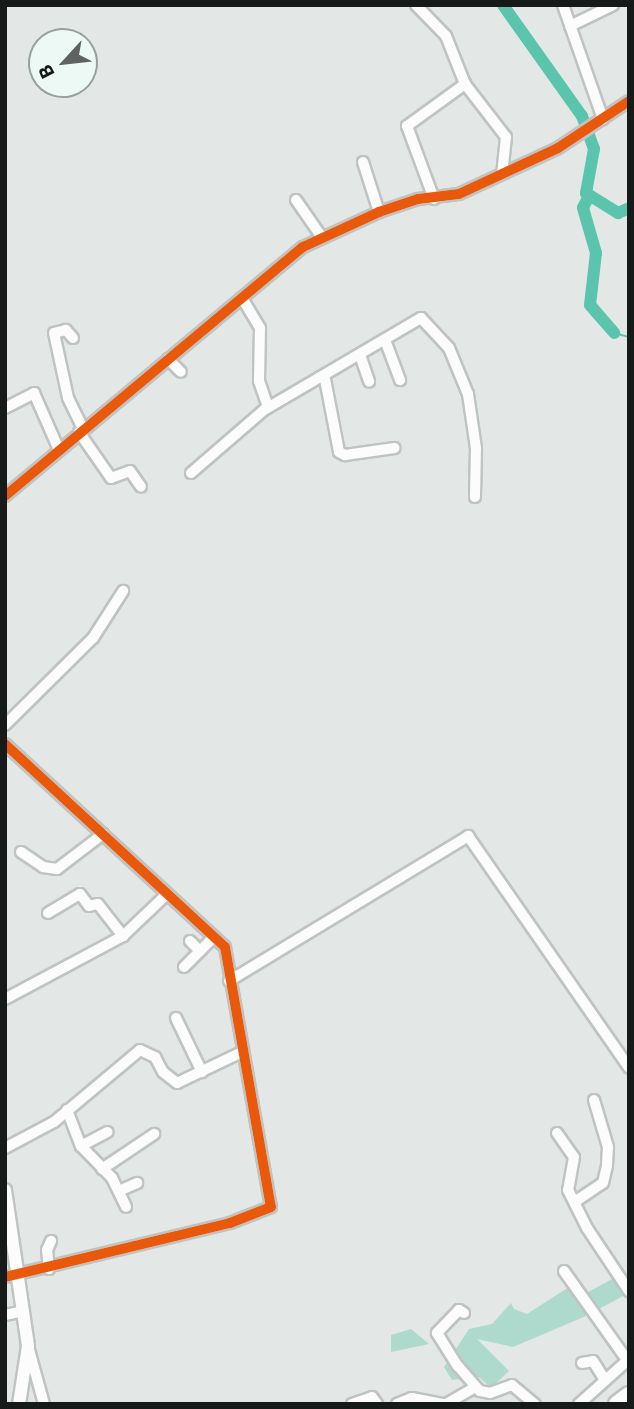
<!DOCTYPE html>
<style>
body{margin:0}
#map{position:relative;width:634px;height:1409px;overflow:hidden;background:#e3e8e6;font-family:"Open Sans",sans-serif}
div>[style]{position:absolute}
.green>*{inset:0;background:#aedacd}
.stream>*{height:2px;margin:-1px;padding:0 1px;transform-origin:1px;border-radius:1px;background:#5ac4ac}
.river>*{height:12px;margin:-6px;padding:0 6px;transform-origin:6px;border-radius:6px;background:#5ac4ac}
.roads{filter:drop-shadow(2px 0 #bfc3c2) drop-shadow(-2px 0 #bfc3c2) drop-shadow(0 2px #bfc3c2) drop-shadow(0 -2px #bfc3c2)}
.minor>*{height:10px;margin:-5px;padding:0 5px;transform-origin:5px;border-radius:5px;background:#fbfcfb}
.major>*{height:12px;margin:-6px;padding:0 6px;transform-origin:6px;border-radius:6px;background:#fbfcfb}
.highway>*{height:16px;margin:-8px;padding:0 8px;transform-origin:8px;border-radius:8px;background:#fbfcfb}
.cycleway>*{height:10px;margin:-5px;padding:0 5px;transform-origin:5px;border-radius:5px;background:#e8590c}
span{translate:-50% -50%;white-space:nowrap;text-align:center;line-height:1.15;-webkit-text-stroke:5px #edf9f4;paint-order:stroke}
.frame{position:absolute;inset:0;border:7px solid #161a19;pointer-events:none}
.north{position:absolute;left:28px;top:28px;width:70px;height:70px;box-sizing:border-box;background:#edf9f4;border:2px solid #97a09c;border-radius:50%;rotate:243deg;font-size:19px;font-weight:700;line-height:28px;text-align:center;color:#161a19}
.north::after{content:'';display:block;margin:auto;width:24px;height:32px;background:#5e6261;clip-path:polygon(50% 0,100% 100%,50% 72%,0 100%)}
</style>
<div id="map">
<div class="green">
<i style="clip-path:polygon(612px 1279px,625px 1295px,586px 1316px,513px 1347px,477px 1339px,509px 1371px,491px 1388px,479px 1377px,452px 1380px,444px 1367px,469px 1329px,492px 1324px,511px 1303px,514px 1309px,527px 1314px,569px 1287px,581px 1296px)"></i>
<i style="clip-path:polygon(411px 1329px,429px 1344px,391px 1352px,391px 1335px)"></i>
</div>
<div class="stream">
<i style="left:614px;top:333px;width:16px;rotate:15deg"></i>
</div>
<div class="river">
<i style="left:503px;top:5px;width:136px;rotate:54.6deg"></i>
<i style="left:582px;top:116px;width:35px;rotate:70deg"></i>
<i style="left:594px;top:149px;width:45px;rotate:100.3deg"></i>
<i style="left:586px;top:193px;width:38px;rotate:32deg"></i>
<i style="left:618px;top:213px;width:12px;rotate:-24deg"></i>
<i style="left:589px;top:196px;width:13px;rotate:117deg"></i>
<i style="left:583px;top:208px;width:47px;rotate:73.9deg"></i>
<i style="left:596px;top:253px;width:52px;rotate:96.6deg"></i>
<i style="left:590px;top:305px;width:37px;rotate:49deg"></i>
</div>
<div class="roads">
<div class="minor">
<i style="left:416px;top:5px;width:43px;rotate:45.9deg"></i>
<i style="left:446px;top:36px;width:52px;rotate:68.4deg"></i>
<i style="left:465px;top:84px;width:67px;rotate:52.3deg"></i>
<i style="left:506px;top:137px;width:36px;rotate:96deg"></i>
<i style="left:563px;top:5px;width:121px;rotate:70.7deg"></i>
<i style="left:570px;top:26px;width:48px;rotate:-26deg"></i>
<i style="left:363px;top:162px;width:52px;rotate:72.3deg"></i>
<i style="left:434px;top:199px;width:78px;rotate:-110.3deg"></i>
<i style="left:407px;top:126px;width:72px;rotate:-35.9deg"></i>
<i style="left:296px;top:200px;width:44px;rotate:55.2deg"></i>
<i style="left:242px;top:298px;width:35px;rotate:59deg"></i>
<i style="left:260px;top:328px;width:53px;rotate:91.1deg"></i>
<i style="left:259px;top:381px;width:28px;rotate:71deg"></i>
<i style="left:73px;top:338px;width:11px;rotate:-131deg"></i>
<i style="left:66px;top:330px;width:12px;rotate:166deg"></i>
<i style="left:54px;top:333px;width:66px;rotate:77.8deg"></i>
<i style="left:68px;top:398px;width:34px;rotate:64deg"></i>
<i style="left:385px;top:340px;width:43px;rotate:69.4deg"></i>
<i style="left:360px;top:355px;width:28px;rotate:71deg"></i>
<i style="left:168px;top:359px;width:18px;rotate:45deg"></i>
<i style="left:320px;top:377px;width:5px;rotate:22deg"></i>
<i style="left:325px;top:379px;width:74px;rotate:79.1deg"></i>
<i style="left:339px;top:452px;width:7px;rotate:27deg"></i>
<i style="left:345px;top:455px;width:50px;rotate:-8deg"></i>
<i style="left:5px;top:408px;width:33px;rotate:-27deg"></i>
<i style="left:34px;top:393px;width:62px;rotate:66.3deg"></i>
<i style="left:79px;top:432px;width:56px;rotate:55.2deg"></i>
<i style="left:111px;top:478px;width:20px;rotate:-20deg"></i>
<i style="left:130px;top:471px;width:19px;rotate:55deg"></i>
<i style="left:191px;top:473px;width:96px;rotate:-40.8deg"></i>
<i style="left:264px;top:410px;width:182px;rotate:-30.4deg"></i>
<i style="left:421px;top:318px;width:41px;rotate:47deg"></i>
<i style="left:449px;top:348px;width:50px;rotate:67.6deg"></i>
<i style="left:468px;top:394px;width:55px;rotate:81.6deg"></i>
<i style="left:476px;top:448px;width:49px;rotate:91.2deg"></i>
<i style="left:5px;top:496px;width:388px;rotate:-39.9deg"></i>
<i style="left:303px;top:247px;width:84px;rotate:-24.7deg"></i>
<i style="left:379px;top:212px;width:41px;rotate:-18.4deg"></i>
<i style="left:418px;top:199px;width:41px;rotate:-7deg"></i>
<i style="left:459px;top:194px;width:109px;rotate:-24.9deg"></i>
<i style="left:558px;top:148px;width:85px;rotate:-33.5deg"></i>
<i style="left:5px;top:725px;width:124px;rotate:-44.7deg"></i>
<i style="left:93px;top:638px;width:56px;rotate:-57.4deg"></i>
<i style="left:5px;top:744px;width:299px;rotate:42.7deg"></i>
<i style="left:225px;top:947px;width:264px;rotate:80deg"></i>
<i style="left:271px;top:1207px;width:44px;rotate:158.7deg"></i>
<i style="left:230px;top:1223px;width:231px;rotate:166.5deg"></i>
<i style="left:21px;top:852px;width:27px;rotate:34deg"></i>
<i style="left:43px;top:867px;width:14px;rotate:8deg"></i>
<i style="left:57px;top:869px;width:58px;rotate:-37.3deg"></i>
<i style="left:48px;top:913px;width:37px;rotate:-31deg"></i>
<i style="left:80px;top:894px;width:15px;rotate:53deg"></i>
<i style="left:89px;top:906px;width:9px;rotate:-13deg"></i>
<i style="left:98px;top:904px;width:41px;rotate:52deg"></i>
<i style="left:190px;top:941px;width:14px;rotate:45deg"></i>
<i style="left:184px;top:967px;width:42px;rotate:-45deg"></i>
<i style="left:229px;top:981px;width:280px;rotate:-31.2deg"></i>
<i style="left:468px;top:836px;width:282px;rotate:55.2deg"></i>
<i style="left:5px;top:999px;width:134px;rotate:-28.1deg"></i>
<i style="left:123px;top:936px;width:61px;rotate:-43.7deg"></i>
<i style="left:176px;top:1018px;width:60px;rotate:64.3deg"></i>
<i style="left:67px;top:1110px;width:39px;rotate:69deg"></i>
<i style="left:81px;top:1146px;width:45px;rotate:45.9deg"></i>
<i style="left:112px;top:1178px;width:32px;rotate:64deg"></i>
<i style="left:557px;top:1133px;width:29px;rotate:55deg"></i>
<i style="left:574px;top:1157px;width:34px;rotate:100deg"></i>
<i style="left:568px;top:1190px;width:42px;rotate:63.4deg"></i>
<i style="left:587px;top:1228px;width:76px;rotate:56.3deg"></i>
<i style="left:81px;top:1146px;width:30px;rotate:-28deg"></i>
<i style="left:5px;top:1148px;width:55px;rotate:-28deg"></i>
<i style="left:54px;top:1122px;width:112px;rotate:-39.9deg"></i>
<i style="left:140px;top:1050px;width:17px;rotate:25deg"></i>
<i style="left:155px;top:1057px;width:17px;rotate:62deg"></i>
<i style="left:163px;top:1072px;width:18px;rotate:38deg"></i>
<i style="left:177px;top:1083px;width:72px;rotate:-25.5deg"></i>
<i style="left:102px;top:1169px;width:63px;rotate:-33.9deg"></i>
<i style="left:119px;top:1191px;width:20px;rotate:-24deg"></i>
<i style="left:576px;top:1201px;width:32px;rotate:-34deg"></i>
<i style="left:603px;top:1183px;width:18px;rotate:-77deg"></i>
<i style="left:607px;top:1165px;width:18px;rotate:-87deg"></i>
<i style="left:608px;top:1147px;width:49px;rotate:-106.6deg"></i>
<i style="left:49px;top:1269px;width:19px;rotate:-96deg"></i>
<i style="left:47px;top:1250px;width:10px;rotate:-66deg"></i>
<i style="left:564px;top:1271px;width:109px;rotate:54.7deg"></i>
<i style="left:464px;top:1313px;width:6px;rotate:-149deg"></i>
<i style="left:459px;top:1310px;width:32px;rotate:134deg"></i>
<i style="left:437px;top:1333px;width:39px;rotate:58deg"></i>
<i style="left:458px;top:1366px;width:33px;rotate:49deg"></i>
<i style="left:480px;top:1391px;width:10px;rotate:11deg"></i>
<i style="left:490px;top:1393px;width:23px;rotate:-20deg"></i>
<i style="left:512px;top:1385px;width:30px;rotate:40deg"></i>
<i style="left:5px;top:1315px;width:19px;rotate:-12deg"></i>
<i style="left:28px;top:1346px;width:60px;rotate:74.6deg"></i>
<i style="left:582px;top:1363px;width:11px;rotate:-10deg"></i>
<i style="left:593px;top:1361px;width:22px;rotate:58deg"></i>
<i style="left:352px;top:1404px;width:21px;rotate:-19deg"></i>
<i style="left:372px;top:1397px;width:9px;rotate:54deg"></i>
<i style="left:397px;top:1404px;width:16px;rotate:-22deg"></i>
<i style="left:412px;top:1398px;width:31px;rotate:11deg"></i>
<i style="left:446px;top:1404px;width:34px;rotate:-30deg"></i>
<i style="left:579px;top:1404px;width:67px;rotate:-42deg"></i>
</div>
<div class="major">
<i style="left:5px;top:1190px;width:158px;rotate:81.6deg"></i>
<i style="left:28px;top:1346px;width:59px;rotate:98.8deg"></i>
</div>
<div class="highway">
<i style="left:617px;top:1404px;width:15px;rotate:-37deg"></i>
</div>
</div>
<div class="cycleway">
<i style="left:5px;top:496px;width:388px;rotate:-39.9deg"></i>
<i style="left:303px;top:247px;width:84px;rotate:-24.7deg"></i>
<i style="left:379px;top:212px;width:41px;rotate:-18.4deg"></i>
<i style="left:418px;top:199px;width:41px;rotate:-7deg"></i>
<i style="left:459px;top:194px;width:109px;rotate:-24.9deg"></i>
<i style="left:558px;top:148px;width:85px;rotate:-33.5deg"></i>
<i style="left:5px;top:744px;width:299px;rotate:42.7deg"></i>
<i style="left:225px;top:947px;width:264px;rotate:80deg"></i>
<i style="left:271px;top:1207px;width:44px;rotate:158.7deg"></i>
<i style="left:230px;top:1223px;width:231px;rotate:166.5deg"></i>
</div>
<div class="frame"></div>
<div class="north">B</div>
</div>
